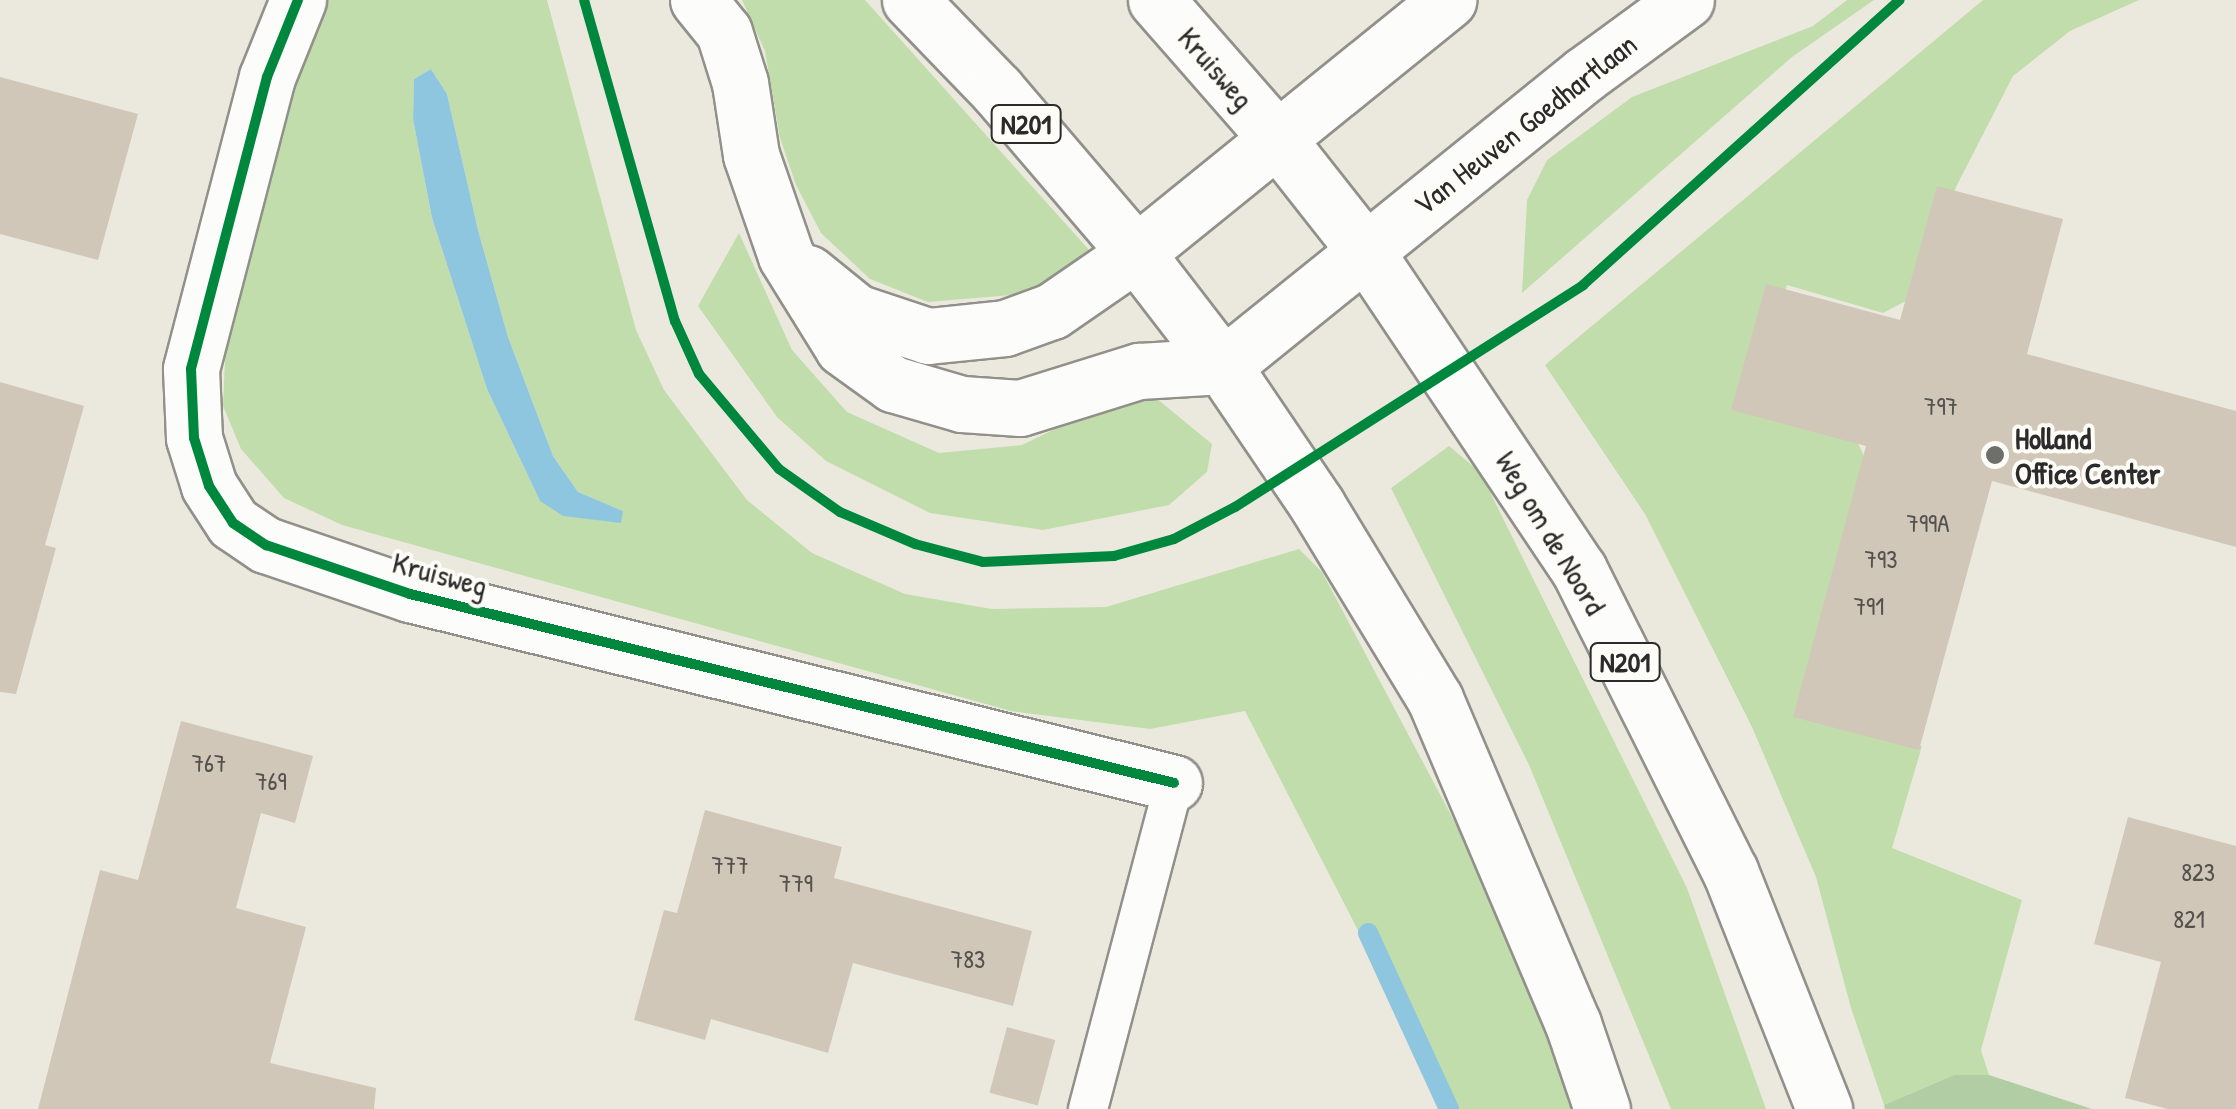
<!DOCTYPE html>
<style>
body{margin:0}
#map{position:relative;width:2236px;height:1109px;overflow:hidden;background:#ebe9de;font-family:"Patrick Hand",sans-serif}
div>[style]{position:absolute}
.green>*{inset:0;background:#c2ddac}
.forest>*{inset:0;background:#b0cda3}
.water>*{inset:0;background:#8ec6e0}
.stream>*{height:20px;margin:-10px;padding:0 10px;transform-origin:10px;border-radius:10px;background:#8ec6e0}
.building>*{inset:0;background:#d1c7b8;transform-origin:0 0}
.roads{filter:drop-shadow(2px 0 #91908a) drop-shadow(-2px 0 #91908a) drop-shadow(0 2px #91908a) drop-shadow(0 -2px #91908a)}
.lane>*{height:38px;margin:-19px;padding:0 19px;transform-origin:19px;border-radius:19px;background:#fcfcfa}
.street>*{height:55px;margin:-27.5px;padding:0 27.5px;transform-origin:27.5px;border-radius:27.5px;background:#fcfcfa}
.secondary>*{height:55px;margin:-27.5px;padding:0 27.5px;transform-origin:27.5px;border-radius:27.5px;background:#fcfcfa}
.highway>*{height:55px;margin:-27.5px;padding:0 27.5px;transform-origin:27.5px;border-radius:27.5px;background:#fcfcfa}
.cycleway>*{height:10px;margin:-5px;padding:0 5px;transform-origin:5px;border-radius:5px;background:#00873e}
.dots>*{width:28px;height:28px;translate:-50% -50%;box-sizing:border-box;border:5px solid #fdfcf7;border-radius:50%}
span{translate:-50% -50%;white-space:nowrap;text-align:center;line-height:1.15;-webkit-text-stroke:8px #fdfcf7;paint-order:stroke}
.number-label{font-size:25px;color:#54524e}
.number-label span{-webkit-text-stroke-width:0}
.shield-label span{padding:2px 8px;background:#fdfcf7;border:2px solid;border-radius:8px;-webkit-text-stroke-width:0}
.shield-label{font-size:28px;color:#2b2b2b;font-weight:700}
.street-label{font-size:30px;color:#2b2b2b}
.poi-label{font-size:30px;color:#2b2b2b;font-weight:700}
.left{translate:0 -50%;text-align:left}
</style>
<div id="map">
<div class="green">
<i style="clip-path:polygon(evenodd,326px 0,547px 0,636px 330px,664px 390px,747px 500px,812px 553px,905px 594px,992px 609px,1106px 607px,1299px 549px,1322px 572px,1460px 832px,1579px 1109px,1441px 1109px,1363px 940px,1245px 711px,1150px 729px,1011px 711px,342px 525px,284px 498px,241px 449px,223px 406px,226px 338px,302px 59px,326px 0,431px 69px,447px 94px,478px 230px,508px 337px,553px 456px,578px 492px,623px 511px,540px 501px,487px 389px,432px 218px,413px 119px,414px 79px,431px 69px)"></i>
<i style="clip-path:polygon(742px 0,865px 0,1099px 261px,1036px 293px,928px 302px,870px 279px,821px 233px,796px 185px,780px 138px,765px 51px)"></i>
<i style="clip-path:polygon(1847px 0,1874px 0,1792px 57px,1522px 293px,1527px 200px,1547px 160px,1632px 97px,1813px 26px)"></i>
<i style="clip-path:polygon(1983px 0,2139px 0,2070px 31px,2013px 76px,1956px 187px,1923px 292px,1883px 313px,1787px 285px,1749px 407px,1856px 439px,1875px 479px,1805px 710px,1922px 746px,1892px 848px,2022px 900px,1981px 1050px,1989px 1075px,1954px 1075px,1884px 1105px,1851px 1008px,1816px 877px,1752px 727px,1645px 514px,1545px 365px)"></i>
<i style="clip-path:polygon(739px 233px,792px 350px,847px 412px,939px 453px,1022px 445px,1094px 410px,1156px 398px,1212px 444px,1207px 472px,1169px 505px,1043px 530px,930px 513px,826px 461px,777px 417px,698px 306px)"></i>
<i style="clip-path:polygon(1449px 446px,1480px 472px,1687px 888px,1766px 1109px,1671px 1109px,1529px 765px,1391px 488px)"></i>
</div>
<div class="forest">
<i style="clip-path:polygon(1954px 1075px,1989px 1075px,2092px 1109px,1885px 1109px,1884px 1105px)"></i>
</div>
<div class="water">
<i style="clip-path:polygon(431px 69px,447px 94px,478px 230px,508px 337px,553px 456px,578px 492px,623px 511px,621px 523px,563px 516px,540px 501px,487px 389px,432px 218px,413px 119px,414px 79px)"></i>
</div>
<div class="stream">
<i style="left:1368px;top:933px;width:194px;rotate:65.3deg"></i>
</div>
<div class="building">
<i style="clip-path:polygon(0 77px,138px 114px,98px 260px,0 234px)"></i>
<i style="clip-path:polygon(1937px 186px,2063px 219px,2027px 354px,2236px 411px,2236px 547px,1992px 481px,1919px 750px,1793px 717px,1866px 446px,1731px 410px,1766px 284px,1900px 320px)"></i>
<i style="clip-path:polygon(0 382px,84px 406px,45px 545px,56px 548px,16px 694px,0 692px)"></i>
<i style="clip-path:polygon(181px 721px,313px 756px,295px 823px,261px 813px,236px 908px,306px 927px,270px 1063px,376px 1088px,374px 1109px,38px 1109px,100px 870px,138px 880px)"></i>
<i style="clip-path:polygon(705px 810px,842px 847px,834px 878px,1032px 931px,1013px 1006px,853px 963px,828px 1053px,711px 1019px,705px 1040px,634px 1020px,664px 910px,677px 913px)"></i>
<i style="clip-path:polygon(2128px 817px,2236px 846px,2236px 1109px,2168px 1109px,2125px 1098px,2161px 962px,2094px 944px)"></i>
<i style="left:1007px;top:1027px;width:50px;height:68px;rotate:15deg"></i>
</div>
<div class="roads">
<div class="lane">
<i style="left:1088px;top:1109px;width:337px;rotate:-75.2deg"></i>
</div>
<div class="street">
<i style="left:298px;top:0;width:83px;rotate:111.9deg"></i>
<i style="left:267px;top:77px;width:302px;rotate:104.6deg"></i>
<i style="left:191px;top:369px;width:69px;rotate:87.5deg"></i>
<i style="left:194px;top:438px;width:50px;rotate:72.6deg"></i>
<i style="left:209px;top:486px;width:44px;rotate:57deg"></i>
<i style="left:233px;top:523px;width:40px;rotate:34deg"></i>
<i style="left:266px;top:545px;width:152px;rotate:18.8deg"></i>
<i style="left:410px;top:594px;width:787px;rotate:13.89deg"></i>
<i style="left:698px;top:0;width:41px;rotate:50.9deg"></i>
<i style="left:724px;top:32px;width:53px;rotate:72.6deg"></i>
<i style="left:740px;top:83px;width:73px;rotate:81.3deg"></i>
<i style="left:751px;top:155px;width:107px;rotate:70.9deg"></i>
<i style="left:786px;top:256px;width:108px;rotate:58.2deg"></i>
<i style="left:843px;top:348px;width:62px;rotate:35.8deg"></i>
<i style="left:893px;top:384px;width:72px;rotate:16.2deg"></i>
<i style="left:962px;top:404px;width:58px;rotate:3.9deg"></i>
<i style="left:1020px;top:408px;width:125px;rotate:-17.3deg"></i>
<i style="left:1139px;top:371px;width:84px;rotate:-3.4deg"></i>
<i style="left:808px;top:273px;width:62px;rotate:39.1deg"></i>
<i style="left:856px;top:312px;width:76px;rotate:18.4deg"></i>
<i style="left:928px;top:336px;width:77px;rotate:-5.9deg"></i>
<i style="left:1005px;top:328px;width:50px;rotate:-19.9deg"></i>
<i style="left:1052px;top:311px;width:102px;rotate:-34.6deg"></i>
</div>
<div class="secondary">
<i style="left:1136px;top:253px;width:402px;rotate:-39deg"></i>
<i style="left:1223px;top:366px;width:465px;rotate:-38.9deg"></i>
<i style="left:1585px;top:74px;width:125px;rotate:-36.2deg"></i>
</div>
<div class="highway">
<i style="left:910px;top:0;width:125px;rotate:46deg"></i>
<i style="left:997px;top:90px;width:214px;rotate:49.5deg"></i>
<i style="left:1136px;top:253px;width:143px;rotate:52.4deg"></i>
<i style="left:1223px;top:366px;width:168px;rotate:55.9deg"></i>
<i style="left:1317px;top:505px;width:227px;rotate:58.7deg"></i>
<i style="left:1435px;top:699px;width:353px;rotate:67deg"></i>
<i style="left:1573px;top:1024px;width:90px;rotate:71.2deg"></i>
<i style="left:1156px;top:0;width:181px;rotate:48.8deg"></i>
<i style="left:1275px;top:136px;width:144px;rotate:51.8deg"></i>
<i style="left:1364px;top:249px;width:386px;rotate:56.2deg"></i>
<i style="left:1579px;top:570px;width:337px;rotate:63.4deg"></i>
<i style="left:1730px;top:871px;width:256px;rotate:68.4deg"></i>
</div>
</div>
<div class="cycleway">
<i style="left:298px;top:0;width:83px;rotate:111.9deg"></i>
<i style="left:267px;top:77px;width:302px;rotate:104.6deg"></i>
<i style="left:191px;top:369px;width:69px;rotate:87.5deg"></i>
<i style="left:194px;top:438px;width:50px;rotate:72.6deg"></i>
<i style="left:209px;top:486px;width:44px;rotate:57deg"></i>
<i style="left:233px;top:523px;width:40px;rotate:34deg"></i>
<i style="left:266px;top:545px;width:152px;rotate:18.8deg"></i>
<i style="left:410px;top:594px;width:787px;rotate:13.89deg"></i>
<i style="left:584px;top:0;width:334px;rotate:74.2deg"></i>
<i style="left:675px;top:321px;width:58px;rotate:65.6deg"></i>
<i style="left:699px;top:374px;width:124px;rotate:49.9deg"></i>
<i style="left:779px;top:469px;width:75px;rotate:35.2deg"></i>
<i style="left:840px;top:512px;width:82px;rotate:23.1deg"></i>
<i style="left:915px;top:544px;width:70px;rotate:14.8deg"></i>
<i style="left:983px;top:562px;width:131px;rotate:-2.6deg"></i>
<i style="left:1114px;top:556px;width:62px;rotate:-15.8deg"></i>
<i style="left:1174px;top:539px;width:69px;rotate:-27.7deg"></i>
<i style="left:1235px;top:507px;width:413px;rotate:-32.5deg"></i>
<i style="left:1583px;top:285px;width:426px;rotate:-42deg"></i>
</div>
<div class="dots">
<i style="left:1995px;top:455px;background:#6e6e6a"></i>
</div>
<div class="number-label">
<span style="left:1941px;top:406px">797</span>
<span style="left:1928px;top:523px">799A</span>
<span style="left:1881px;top:559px">793</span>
<span style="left:1869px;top:606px">791</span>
<span style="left:209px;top:763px">767</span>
<span style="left:271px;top:781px">769</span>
<span style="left:730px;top:865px">777</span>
<span style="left:2198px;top:872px">823</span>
<span style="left:796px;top:883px">779</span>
<span style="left:2189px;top:919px">821</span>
<span style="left:968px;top:959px">783</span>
</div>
<div class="shield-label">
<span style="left:1026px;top:124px">N201</span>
<span style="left:1625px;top:662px">N201</span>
</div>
<div class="street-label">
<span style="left:1216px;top:68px;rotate:49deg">Kruisweg</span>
<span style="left:1525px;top:124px;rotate:-38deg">Van Heuven Goedhartlaan</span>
<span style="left:1551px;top:533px;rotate:59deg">Weg om de Noord</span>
<span style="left:440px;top:574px;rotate:15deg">Kruisweg</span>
</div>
<div class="poi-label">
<span class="left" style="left:2015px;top:455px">Holland<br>Office Center</span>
</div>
</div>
